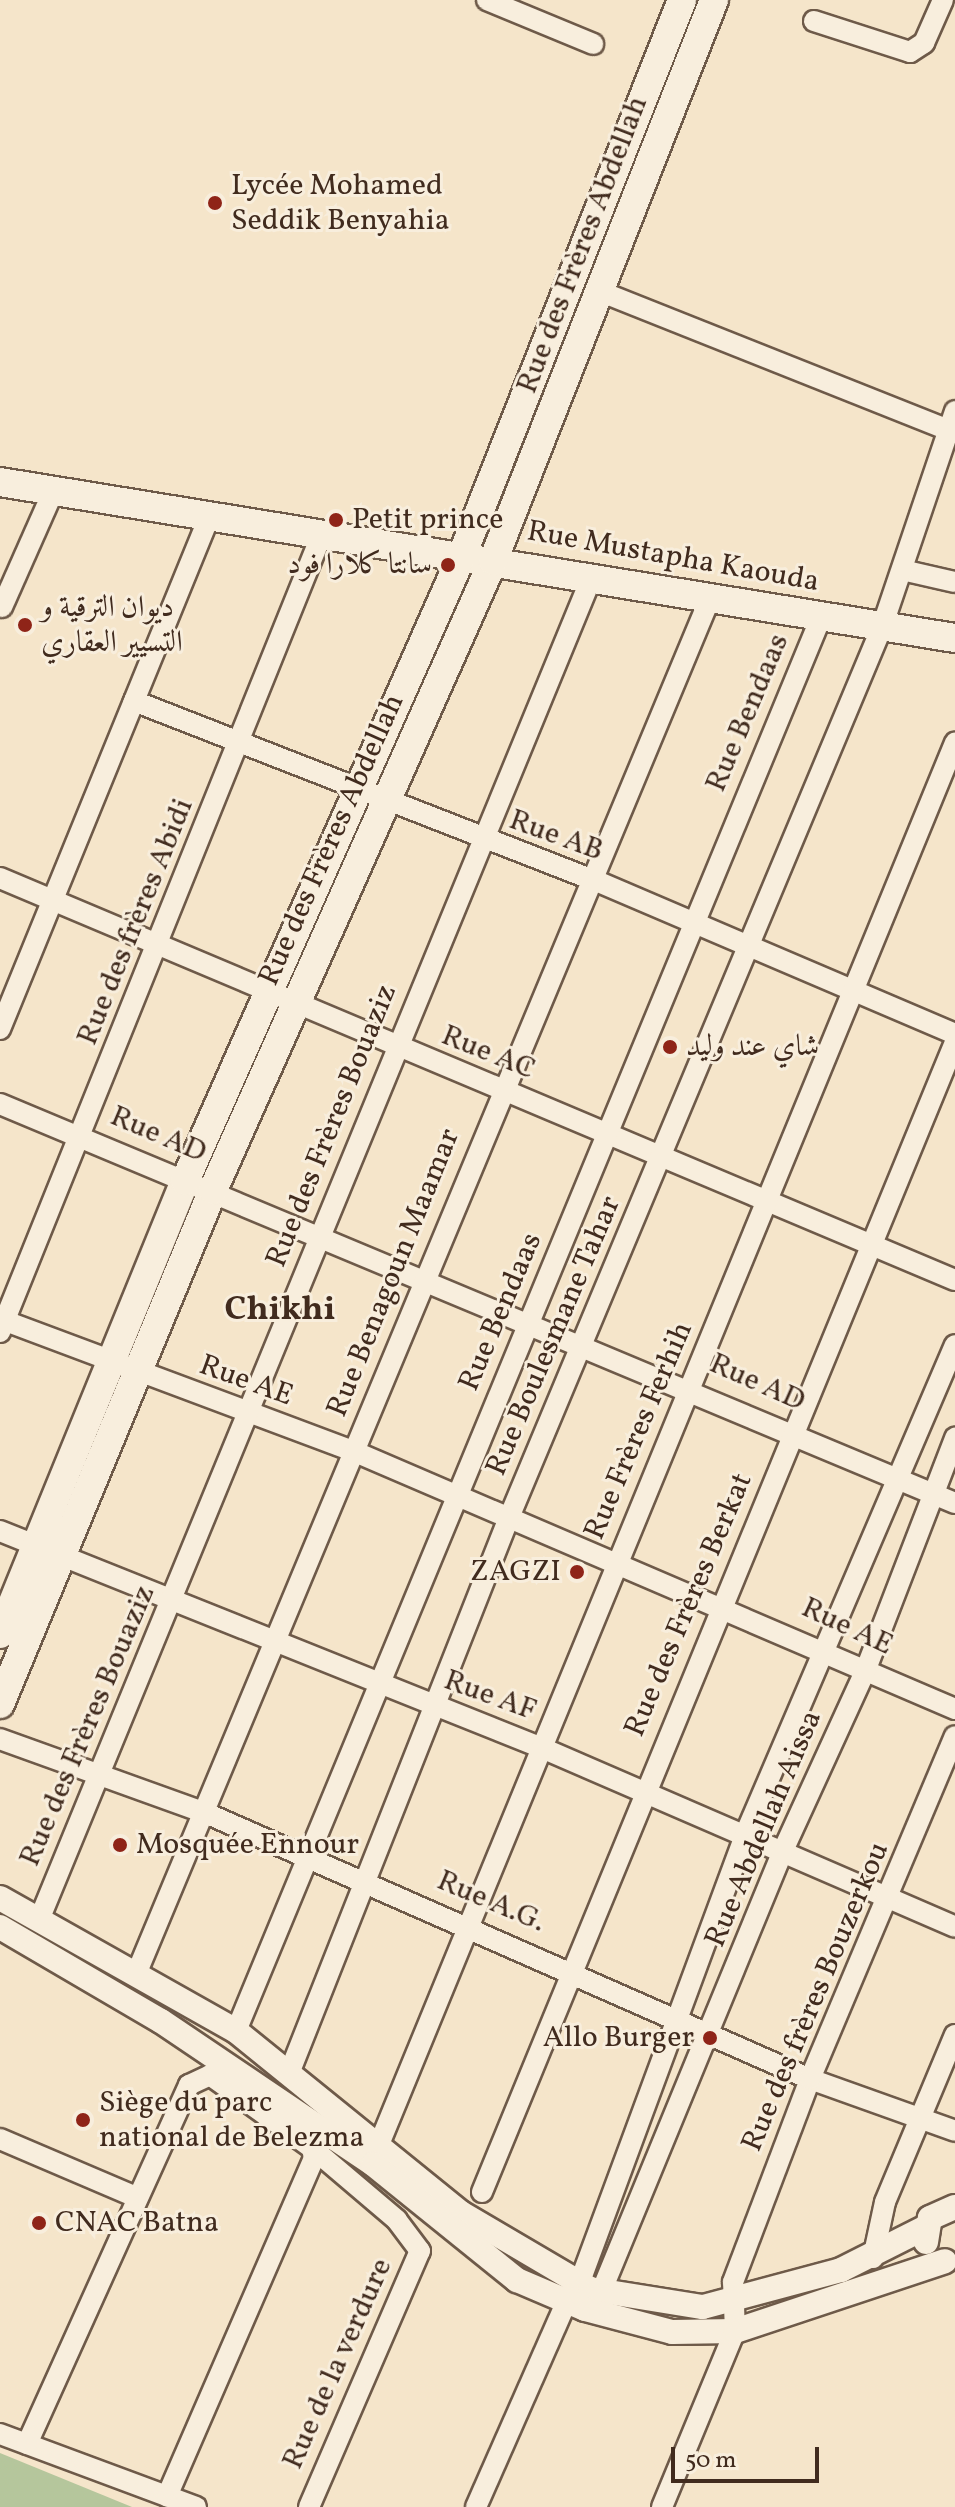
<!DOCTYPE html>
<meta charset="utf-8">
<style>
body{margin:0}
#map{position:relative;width:955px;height:2507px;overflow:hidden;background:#f5e5ca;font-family:Vollkorn,Amiri,serif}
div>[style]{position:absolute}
.green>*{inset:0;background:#b5c69c}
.roads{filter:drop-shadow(2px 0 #6e5a49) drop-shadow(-2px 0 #6e5a49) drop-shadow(0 2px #6e5a49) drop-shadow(0 -2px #6e5a49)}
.minor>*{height:20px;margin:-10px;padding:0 10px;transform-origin:10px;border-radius:10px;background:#f8eedd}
.tertiary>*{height:24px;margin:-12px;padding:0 12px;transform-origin:12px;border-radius:12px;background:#f8eedd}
.secondary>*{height:28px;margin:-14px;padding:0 14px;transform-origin:14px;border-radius:14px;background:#f8eedd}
.dots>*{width:22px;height:22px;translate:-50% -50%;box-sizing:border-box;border:4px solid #f8eedd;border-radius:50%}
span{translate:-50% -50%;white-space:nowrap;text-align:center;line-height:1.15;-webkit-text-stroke:6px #f8eedd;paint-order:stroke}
.poi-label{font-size:30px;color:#412b1e}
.left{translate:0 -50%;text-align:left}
.right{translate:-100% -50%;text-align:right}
.street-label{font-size:30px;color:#412b1e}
.quarter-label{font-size:34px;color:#412b1e;font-weight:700}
.scale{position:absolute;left:671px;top:2447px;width:148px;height:36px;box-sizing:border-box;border:4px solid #412b1e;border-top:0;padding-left:10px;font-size:24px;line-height:28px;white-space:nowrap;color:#412b1e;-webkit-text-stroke:6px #f8eedd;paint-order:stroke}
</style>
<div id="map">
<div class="green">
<i style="clip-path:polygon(0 2453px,132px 2507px,0 2507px)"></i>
</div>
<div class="roads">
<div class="minor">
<i style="left:487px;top:0;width:115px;rotate:22.5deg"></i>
<i style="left:814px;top:21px;width:101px;rotate:17.9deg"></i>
<i style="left:910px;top:52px;width:17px;rotate:-33deg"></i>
<i style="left:924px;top:43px;width:47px;rotate:-66.2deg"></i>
<i style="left:604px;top:293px;width:368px;rotate:21.7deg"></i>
<i style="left:902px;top:570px;width:54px;rotate:12.8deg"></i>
<i style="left:2px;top:607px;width:126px;rotate:-66.1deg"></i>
<i style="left:134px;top:701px;width:494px;rotate:21.3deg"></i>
<i style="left:594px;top:880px;width:392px;rotate:23.1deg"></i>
<i style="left:0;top:878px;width:1036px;rotate:22.83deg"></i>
<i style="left:0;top:1029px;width:555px;rotate:-67.78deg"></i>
<i style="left:0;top:1104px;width:1035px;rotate:22.68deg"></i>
<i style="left:0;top:1319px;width:377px;rotate:20.5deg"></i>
<i style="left:353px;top:1451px;width:655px;rotate:23.2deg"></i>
<i style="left:0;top:1332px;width:861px;rotate:-68.03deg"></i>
<i style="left:0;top:1531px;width:584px;rotate:21.82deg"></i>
<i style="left:542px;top:1748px;width:450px;rotate:23.4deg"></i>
<i style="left:0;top:1739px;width:221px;rotate:19.8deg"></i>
<i style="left:208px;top:1814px;width:658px;rotate:23.76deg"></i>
<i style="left:810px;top:2079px;width:154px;rotate:19.7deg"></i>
<i style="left:39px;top:1920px;width:1450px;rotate:-67.63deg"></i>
<i style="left:137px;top:1972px;width:1489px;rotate:-67.36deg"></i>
<i style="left:236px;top:2031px;width:1530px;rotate:-67.52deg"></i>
<i style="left:290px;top:2071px;width:593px;rotate:-68.41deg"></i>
<i style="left:508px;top:1520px;width:968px;rotate:-67.28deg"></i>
<i style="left:882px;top:627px;width:228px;rotate:-71.3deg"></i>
<i style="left:0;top:2139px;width:148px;rotate:23.1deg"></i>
<i style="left:380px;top:2142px;width:1513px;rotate:-67.66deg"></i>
<i style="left:482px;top:2192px;width:1243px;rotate:-67.64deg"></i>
<i style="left:873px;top:2258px;width:57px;rotate:-77.9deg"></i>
<i style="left:885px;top:2202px;width:181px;rotate:-67.3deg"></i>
<i style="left:575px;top:2295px;width:488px;rotate:-69.7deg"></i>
<i style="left:744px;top:1837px;width:535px;rotate:-66.79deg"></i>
<i style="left:597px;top:2302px;width:483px;rotate:-67.6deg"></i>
<i style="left:781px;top:1855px;width:205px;rotate:-65.4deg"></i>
<i style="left:866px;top:1669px;width:248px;rotate:-68.9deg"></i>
<i style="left:0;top:2434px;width:209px;rotate:20.4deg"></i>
<i style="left:27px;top:2444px;width:394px;rotate:-65.7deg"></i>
<i style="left:189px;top:2085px;width:23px;rotate:-25deg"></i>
<i style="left:210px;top:2075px;width:125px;rotate:35.6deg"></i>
<i style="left:312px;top:2148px;width:10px;rotate:79deg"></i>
<i style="left:314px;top:2158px;width:369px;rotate:113.5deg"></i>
<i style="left:309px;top:2507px;width:279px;rotate:-66.6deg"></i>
<i style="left:420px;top:2251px;width:39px;rotate:-127deg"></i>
<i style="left:397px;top:2220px;width:111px;rotate:-139.7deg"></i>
<i style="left:476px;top:2507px;width:238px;rotate:-66.2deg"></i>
<i style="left:662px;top:2507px;width:191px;rotate:-67.5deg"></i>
<i style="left:735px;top:2331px;width:49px;rotate:-92.3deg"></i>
<i style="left:733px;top:2282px;width:217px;rotate:-69.2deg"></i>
<i style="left:810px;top:2079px;width:372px;rotate:-67.1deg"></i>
</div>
<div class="tertiary">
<i style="left:0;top:1898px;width:271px;rotate:29.4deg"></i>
<i style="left:236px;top:2031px;width:289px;rotate:39deg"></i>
<i style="left:461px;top:2213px;width:150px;rotate:30.5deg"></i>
<i style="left:590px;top:2289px;width:114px;rotate:9.1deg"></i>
<i style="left:703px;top:2307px;width:143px;rotate:-15deg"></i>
<i style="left:841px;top:2270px;width:95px;rotate:-26.8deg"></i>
<i style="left:0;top:1927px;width:186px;rotate:30.3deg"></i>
<i style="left:161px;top:2021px;width:256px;rotate:34deg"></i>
<i style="left:373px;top:2164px;width:185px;rotate:38.9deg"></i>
<i style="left:517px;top:2280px;width:74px;rotate:23.1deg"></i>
<i style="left:585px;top:2309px;width:90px;rotate:14.8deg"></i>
<i style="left:672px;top:2332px;width:63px;rotate:-0.9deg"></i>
<i style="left:735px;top:2331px;width:221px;rotate:-18.4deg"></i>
<i style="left:926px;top:2242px;width:24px;rotate:-81deg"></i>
<i style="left:930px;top:2218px;width:27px;rotate:-24deg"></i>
</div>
<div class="secondary">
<i style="left:0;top:482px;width:968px;rotate:9.28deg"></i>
<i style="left:0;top:1634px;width:489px;rotate:-67.8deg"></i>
<i style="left:185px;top:1181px;width:681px;rotate:-66.11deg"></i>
<i style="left:461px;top:558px;width:600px;rotate:-68.39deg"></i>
<i style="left:0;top:1704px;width:556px;rotate:-67.49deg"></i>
<i style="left:213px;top:1190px;width:689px;rotate:-66deg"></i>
<i style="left:493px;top:561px;width:603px;rotate:-68.5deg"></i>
</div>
</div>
<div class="dots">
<i style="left:215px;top:203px;background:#8f2418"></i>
<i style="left:336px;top:520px;background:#8f2418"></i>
<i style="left:448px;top:565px;background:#8f2418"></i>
<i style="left:25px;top:625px;background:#8f2418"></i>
<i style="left:670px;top:1047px;background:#8f2418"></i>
<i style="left:577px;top:1572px;background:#8f2418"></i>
<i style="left:120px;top:1845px;background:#8f2418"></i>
<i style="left:710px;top:2038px;background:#8f2418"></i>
<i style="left:83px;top:2120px;background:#8f2418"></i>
<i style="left:39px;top:2223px;background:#8f2418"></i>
</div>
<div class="poi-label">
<span class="left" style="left:231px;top:203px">Lycée Mohamed<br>Seddik Benyahia</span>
<span class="left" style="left:352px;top:520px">Petit prince</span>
<span class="right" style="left:432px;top:565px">سانتا كلارا فود</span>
<span class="left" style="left:41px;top:625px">ديوان الترقية و<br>التسيير العقاري</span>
<span class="left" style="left:686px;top:1047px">شاي عند وليد</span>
<span class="right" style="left:561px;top:1572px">ZAGZI</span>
<span class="left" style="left:136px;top:1845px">Mosquée Ennour</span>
<span class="right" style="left:694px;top:2038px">Allo Burger</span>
<span class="left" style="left:99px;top:2120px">Siège du parc<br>national de Belezma</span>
<span class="left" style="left:55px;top:2223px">CNAC Batna</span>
</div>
<div class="street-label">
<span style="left:583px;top:245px;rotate:-69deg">Rue des Frères Abdellah</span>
<span style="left:673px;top:557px;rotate:10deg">Rue Mustapha Kaouda</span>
<span style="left:748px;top:713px;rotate:-67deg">Rue Bendaas</span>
<span style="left:556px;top:836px;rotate:20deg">Rue AB</span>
<span style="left:332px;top:840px;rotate:-66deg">Rue des Frères Abdellah</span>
<span style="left:136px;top:922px;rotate:-68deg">Rue des frères Abidi</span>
<span style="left:488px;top:1053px;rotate:22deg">Rue AC</span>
<span style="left:332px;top:1126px;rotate:-68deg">Rue des Frères Bouaziz</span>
<span style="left:158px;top:1135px;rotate:23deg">Rue AD</span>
<span style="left:394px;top:1273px;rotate:-68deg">Rue Benagoun Maamar</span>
<span style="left:501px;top:1312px;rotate:-67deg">Rue Bendaas</span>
<span style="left:554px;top:1336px;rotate:-67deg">Rue Boulesmane Tahar</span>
<span style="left:246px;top:1381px;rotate:20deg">Rue AE</span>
<span style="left:757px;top:1383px;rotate:24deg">Rue AD</span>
<span style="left:639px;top:1431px;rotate:-67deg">Rue Frères Ferhih</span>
<span style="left:689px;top:1605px;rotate:-67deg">Rue des Frères Berkat</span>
<span style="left:847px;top:1627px;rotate:25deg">Rue AE</span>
<span style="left:490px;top:1696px;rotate:20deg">Rue AF</span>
<span style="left:88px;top:1726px;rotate:-67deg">Rue des Frères Bouaziz</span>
<span style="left:764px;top:1829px;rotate:-67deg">Rue Abdellah Aissa</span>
<span style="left:491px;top:1902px;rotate:23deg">Rue A.G.</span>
<span style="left:816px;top:1997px;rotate:-67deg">Rue des frères Bouzerkou</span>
<span style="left:338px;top:2364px;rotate:-66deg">Rue de la verdure</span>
</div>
<div class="quarter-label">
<span style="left:280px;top:1311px">Chikhi</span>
</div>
<div class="scale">50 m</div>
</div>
